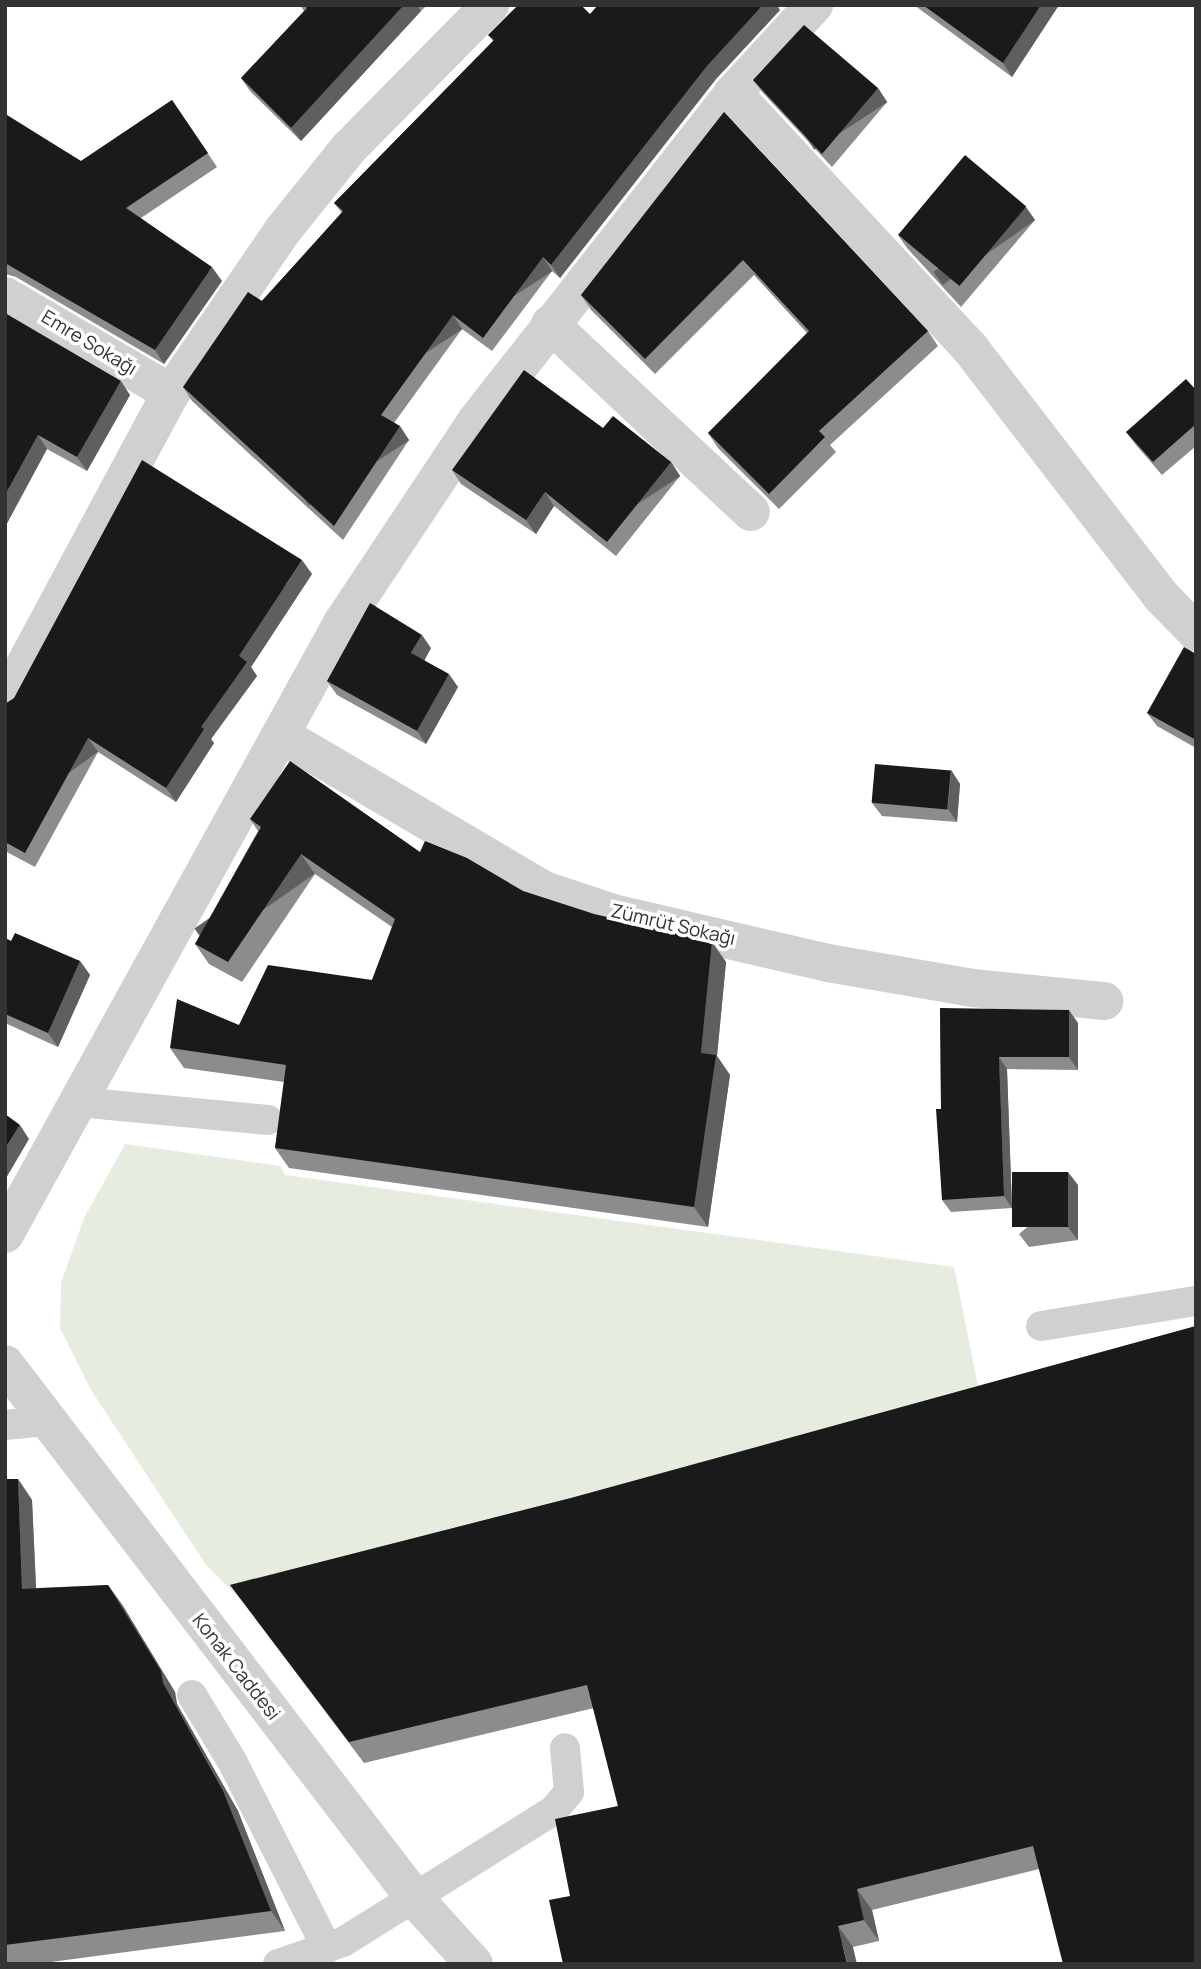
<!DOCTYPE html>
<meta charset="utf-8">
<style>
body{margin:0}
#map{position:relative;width:1201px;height:1969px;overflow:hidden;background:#fff;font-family:Manrope,sans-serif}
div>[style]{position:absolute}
.green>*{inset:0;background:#e6ecdf}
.service>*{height:30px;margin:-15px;padding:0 15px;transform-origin:15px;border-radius:15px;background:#d0d0d0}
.minor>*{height:38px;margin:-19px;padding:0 19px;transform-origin:19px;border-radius:19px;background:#d0d0d0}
.tertiary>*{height:38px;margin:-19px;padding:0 19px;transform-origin:19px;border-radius:19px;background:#d0d0d0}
.wall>*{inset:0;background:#8c8c8c}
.shaded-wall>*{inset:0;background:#5f5f5f;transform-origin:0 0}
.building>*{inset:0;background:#1a1a1a;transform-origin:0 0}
span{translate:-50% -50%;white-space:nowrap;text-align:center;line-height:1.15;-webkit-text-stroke:7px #fff;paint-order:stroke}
.street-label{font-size:19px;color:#333}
.frame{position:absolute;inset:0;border:7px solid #333;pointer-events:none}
</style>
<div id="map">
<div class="green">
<i style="clip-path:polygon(125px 1144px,280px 1166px,285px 1175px,954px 1267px,983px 1410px,243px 1602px,206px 1565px,91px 1390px,60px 1328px,61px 1283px,84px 1218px)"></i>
</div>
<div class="service">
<i style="left:78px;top:1102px;width:191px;rotate:5.4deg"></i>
<i style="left:1041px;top:1326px;width:157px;rotate:-9.2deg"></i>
<i style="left:5px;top:1425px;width:41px;rotate:-5.6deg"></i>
<i style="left:192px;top:1695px;width:77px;rotate:58.8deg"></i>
<i style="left:232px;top:1761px;width:210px;rotate:63.1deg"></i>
<i style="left:278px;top:1964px;width:69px;rotate:-18.7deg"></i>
<i style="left:343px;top:1942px;width:249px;rotate:-32deg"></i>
<i style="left:554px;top:1810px;width:23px;rotate:-50deg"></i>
<i style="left:569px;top:1792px;width:44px;rotate:-95.2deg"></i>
</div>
<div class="minor">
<i style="left:733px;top:93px;width:348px;rotate:47.1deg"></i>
<i style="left:970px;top:348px;width:312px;rotate:52.4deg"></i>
<i style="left:1160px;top:595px;width:52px;rotate:45.8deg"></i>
<i style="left:5px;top:296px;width:192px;rotate:30.3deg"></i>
<i style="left:550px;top:324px;width:275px;rotate:43.1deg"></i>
<i style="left:5px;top:702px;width:351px;rotate:-61.8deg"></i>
<i style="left:171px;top:393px;width:198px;rotate:-55.5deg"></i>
<i style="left:283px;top:230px;width:105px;rotate:-51.2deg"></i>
<i style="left:349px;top:148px;width:201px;rotate:-45.4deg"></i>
<i style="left:281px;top:735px;width:305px;rotate:30.5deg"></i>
<i style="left:544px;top:890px;width:73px;rotate:18.4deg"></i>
<i style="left:613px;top:913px;width:221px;rotate:13.1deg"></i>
<i style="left:828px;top:963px;width:147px;rotate:9.8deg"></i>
<i style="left:973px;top:988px;width:132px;rotate:5.7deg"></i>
<i style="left:5px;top:1234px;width:698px;rotate:-61.12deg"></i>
<i style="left:342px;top:623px;width:244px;rotate:-56.4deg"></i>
<i style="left:477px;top:420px;width:415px;rotate:-51.9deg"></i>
<i style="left:733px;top:93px;width:120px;rotate:-47.4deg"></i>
</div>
<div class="tertiary">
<i style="left:5px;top:1364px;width:675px;rotate:52.52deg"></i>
<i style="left:416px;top:1900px;width:86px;rotate:47.8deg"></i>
</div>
<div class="wall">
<i style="clip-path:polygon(300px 5px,427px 5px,421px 11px,301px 141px,250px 91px,241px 78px,304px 11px)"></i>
<i style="clip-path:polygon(914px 5px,1059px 5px,1012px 77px)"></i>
<i style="clip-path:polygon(780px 10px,716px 79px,560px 278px,552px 271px,492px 351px,462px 329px,394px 423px,409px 440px,343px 540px,192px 401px,183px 387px,342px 213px,334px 203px,493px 41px,488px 35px,590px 14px)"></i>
<i style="clip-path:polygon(753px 80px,878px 88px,887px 102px,832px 167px,763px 93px)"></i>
<i style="clip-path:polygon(172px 100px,217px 167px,141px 218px,222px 281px,164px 364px,16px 277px,5px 274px,5px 118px,81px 161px)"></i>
<i style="clip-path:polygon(724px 112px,928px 331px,938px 346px,830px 445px,836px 452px,779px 509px,718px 448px,708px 433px,807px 333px,754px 275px,655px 374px,591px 310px,581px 295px)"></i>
<i style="clip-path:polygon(1035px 220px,961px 307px,907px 248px,898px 235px)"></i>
<i style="clip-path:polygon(5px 313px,130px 395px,87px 471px,47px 449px,5px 527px)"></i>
<i style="clip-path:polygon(1196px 390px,1196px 446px,1162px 475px,1136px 445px,1126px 432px)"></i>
<i style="clip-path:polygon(603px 428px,671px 462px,680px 476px,616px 556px,554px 506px,536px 534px,461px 484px,452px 470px)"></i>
<i style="clip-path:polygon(312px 574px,251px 667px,257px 676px,211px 739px,214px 743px,176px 802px,98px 752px,35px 867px,5px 851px,5px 704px)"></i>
<i style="clip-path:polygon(431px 648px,424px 660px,458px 687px,426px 744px,337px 695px,327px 681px)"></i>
<i style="clip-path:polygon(1196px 654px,1196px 748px,1157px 726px,1147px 713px)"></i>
<i style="clip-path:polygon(951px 770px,960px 784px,957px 822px,882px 816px,872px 803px)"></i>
<i style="clip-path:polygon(250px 819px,420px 852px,523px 891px,594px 914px,712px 942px,726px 962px,717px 1056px,730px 1075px,708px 1227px,289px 1168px,275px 1148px,284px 1082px,184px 1068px,170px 1048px,372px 980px,392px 927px,315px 874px,242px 982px,209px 964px,195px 944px,258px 831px)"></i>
<i style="clip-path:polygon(5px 938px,11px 941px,80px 961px,90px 975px,58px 1047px,5px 1023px)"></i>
<i style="clip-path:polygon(940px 1008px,1078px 1023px,1078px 1070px,1007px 1069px,1012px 1208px,951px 1212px,942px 1200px)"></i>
<i style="clip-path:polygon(1078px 1185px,1078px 1240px,1029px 1247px,1019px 1234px)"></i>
<i style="clip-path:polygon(1196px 1326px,1039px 1869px,872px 1910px,879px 1941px,853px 1947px,570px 1896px,618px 1806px,594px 1708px,364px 1763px,230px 1585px,571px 1498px)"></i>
<i style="clip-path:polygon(5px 1479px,18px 1479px,32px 1500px,36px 1588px,108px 1585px,123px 1606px,175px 1692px,177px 1704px,238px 1811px,285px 1931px,36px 1964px,5px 1964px)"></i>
</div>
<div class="shaded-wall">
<i style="clip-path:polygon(404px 5px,417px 5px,421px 11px,301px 141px,291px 128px)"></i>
<i style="clip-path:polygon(763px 5px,777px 5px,780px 10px,716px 79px,560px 278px,551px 265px,707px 66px)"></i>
<i style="clip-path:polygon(1041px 5px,1059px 5px,1012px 77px,1003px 63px)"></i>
<i style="left:878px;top:88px;width:17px;height:87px;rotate:57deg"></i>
<i style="left:1026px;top:207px;width:16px;height:113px;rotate:55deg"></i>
<i style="left:543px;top:257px;width:17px;height:101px;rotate:57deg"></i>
<i style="clip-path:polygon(212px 267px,222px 281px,164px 364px,155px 350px)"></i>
<i style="left:453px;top:315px;width:17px;height:123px;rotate:57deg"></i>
<i style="clip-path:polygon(121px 381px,130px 395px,87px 471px,77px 457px)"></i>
<i style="left:400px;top:426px;width:17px;height:120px;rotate:57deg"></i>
<i style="clip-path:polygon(38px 435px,47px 449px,5px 527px,5px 495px)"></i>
<i style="left:671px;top:462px;width:17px;height:102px;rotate:57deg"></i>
<i style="clip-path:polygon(545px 492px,554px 506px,536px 534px,526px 520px)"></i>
<i style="clip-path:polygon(302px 560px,312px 574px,251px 667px,257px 676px,211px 739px,214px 743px,176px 802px,166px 788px,239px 656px)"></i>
<i style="clip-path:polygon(422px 635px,431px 648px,421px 667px,411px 653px)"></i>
<i style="clip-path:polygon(449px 674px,458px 687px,426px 744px,417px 731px)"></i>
<i style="left:88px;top:738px;width:17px;height:131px;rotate:54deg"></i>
<i style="clip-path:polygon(951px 770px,960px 784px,957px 822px,948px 809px)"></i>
<i style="left:301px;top:854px;width:24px;height:130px;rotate:55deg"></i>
<i style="clip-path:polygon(712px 942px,726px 962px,717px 1056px,730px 1075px,708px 1227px,694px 1207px,701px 1053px)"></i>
<i style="clip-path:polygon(80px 961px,90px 975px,58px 1047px,48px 1033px)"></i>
<i style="clip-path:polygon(1069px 1010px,1078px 1023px,1078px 1070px,1069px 1057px)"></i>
<i style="clip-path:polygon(999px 1057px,1007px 1069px,1012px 1208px,1004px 1196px)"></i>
<i style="clip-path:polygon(20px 1125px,29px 1139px,5px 1180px,5px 1149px)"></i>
<i style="clip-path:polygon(1068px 1172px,1078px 1185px,1078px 1240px,1068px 1227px)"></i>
<i style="clip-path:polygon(18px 1479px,32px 1500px,37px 1609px,22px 1589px)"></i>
<i style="clip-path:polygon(108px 1585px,123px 1606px,175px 1692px,177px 1704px,238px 1811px,285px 1931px,271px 1911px,163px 1683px)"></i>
<i style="clip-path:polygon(857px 1889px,872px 1910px,879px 1941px,864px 1920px)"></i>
<i style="clip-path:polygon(838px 1926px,853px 1947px,857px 1964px,847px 1964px)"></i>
</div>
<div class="building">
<i style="clip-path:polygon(304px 5px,404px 5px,291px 128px,241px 78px,307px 8px)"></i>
<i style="clip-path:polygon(518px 5px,581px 5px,590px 14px,598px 5px,763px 5px,707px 66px,551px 265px,543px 257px,483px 338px,453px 315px,381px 415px,400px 426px,334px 526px,183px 387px,248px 292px,262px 301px,343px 211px,334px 203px,494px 40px,488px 35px)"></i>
<i style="clip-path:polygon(923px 5px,1041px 5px,1003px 63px)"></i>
<i style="clip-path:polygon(804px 25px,878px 88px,822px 154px,753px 80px)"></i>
<i style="clip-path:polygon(172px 100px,208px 153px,126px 208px,212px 267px,155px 350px,5px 263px,5px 118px,7px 115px,81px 161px)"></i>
<i style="clip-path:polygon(724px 112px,928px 331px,819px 431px,825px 437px,769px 494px,708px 433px,809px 331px,743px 260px,645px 359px,581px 295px)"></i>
<i style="left:965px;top:155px;width:80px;height:104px;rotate:40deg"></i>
<i style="clip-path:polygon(5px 313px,121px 381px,77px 457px,38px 435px,5px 495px)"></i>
<i style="clip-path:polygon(524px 370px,603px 428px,613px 416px,671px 462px,607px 542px,545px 492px,526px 520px,452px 470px)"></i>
<i style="clip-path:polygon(1186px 379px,1196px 390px,1196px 424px,1153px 462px,1126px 432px)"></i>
<i style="clip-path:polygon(142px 460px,302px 560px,239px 656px,247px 662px,201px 727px,204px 729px,166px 788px,88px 738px,25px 853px,5px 842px,5px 704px,14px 698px)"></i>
<i style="clip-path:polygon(370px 603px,422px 635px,411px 653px,449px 674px,417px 731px,327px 681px)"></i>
<i style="clip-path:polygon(1184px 647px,1196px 654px,1196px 740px,1147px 713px)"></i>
<i style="clip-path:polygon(290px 761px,420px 852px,425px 841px,467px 858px,523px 891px,594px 914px,712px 942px,701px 1053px,716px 1055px,694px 1207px,275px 1148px,286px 1065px,170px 1048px,177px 999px,239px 1025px,268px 965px,372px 980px,395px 919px,301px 854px,228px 962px,195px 944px,261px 827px,250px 819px)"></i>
<i style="left:875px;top:764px;width:76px;height:39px;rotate:5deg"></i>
<i style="clip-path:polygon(15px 933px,80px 961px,48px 1033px,5px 1014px,5px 938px,11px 941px)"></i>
<i style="clip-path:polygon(940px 1008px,1069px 1010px,1069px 1057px,999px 1057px,1004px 1196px,942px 1200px,936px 1109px,941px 1109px)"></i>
<i style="clip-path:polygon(5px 1114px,20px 1125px,5px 1149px)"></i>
<i style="left:1068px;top:1172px;width:55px;height:56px;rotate:90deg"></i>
<i style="clip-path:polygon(1196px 1326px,1196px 1964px,1063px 1964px,1033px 1846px,857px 1889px,864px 1920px,838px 1926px,847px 1964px,563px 1964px,549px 1900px,570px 1896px,555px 1819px,618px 1806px,587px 1685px,349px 1742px,230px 1585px,571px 1498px)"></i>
<i style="clip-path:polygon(5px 1479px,18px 1479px,22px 1589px,108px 1585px,161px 1671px,163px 1683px,223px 1791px,271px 1911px,5px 1945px)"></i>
</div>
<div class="street-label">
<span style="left:89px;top:343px;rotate:31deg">Emre Sokağı</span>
<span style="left:673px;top:925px;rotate:13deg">Zümrüt Sokağı</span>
<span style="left:236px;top:1667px;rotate:52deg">Konak Caddesi</span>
</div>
<div class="frame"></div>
</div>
